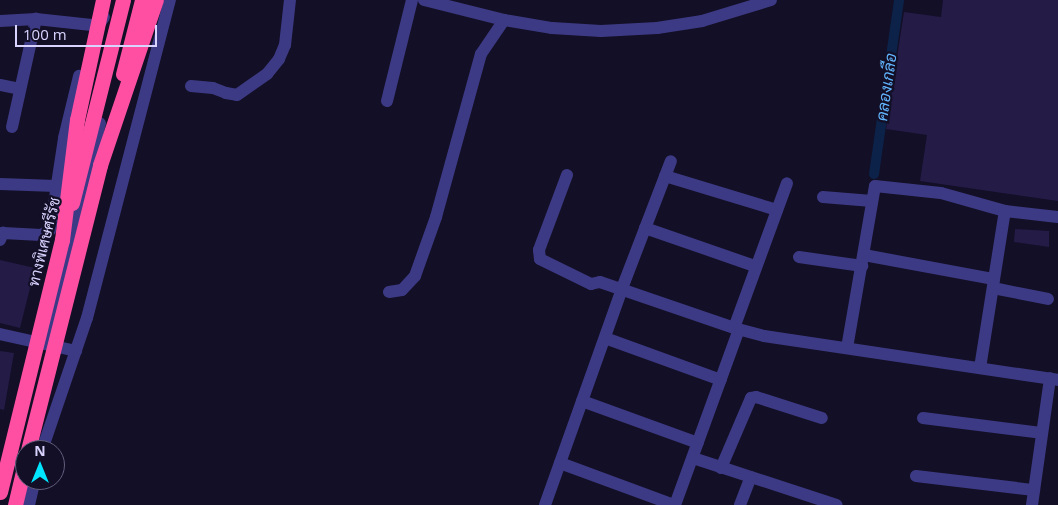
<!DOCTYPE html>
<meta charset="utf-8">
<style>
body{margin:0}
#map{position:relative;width:1058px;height:505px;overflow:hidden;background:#130f26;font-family:"Open Sans",Sarabun,sans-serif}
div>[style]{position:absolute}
.canal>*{height:10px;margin:-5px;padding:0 5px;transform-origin:5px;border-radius:5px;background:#0c2248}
.building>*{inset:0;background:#241b47}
.minor>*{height:12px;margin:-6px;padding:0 6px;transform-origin:6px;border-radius:6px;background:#3d3a85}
.highway>*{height:15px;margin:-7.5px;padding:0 7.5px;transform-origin:7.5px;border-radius:7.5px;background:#ff4fa3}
.highway-bridge>*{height:15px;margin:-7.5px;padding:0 7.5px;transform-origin:7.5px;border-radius:7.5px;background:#ff4fa3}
span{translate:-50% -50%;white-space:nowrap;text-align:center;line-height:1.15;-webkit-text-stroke:4.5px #130f26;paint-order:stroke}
.street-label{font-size:15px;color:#d9d4ff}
.water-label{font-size:16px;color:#62b6ff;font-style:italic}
.north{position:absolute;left:15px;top:440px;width:50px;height:50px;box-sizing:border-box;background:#130f26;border:1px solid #625e7d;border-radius:50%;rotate:0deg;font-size:14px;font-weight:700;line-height:20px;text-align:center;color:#d9d4ff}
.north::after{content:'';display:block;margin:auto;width:18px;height:22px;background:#00e5ff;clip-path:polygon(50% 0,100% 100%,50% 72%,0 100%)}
.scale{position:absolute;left:15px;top:25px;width:142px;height:22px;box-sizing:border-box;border:2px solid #d9d4ff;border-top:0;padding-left:6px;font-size:15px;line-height:18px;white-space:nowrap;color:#d9d4ff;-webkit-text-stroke:4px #130f26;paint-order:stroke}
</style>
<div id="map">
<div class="canal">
<i style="left:874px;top:174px;width:176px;rotate:-81.8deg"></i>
</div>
<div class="building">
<i style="clip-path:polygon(943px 0,1058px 0,1058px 201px,920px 181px,927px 135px,886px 129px,904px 12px,941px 17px)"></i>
<i style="clip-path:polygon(1015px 229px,1049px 231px,1049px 247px,1014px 242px)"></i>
<i style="clip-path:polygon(0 260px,35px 268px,20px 328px,0 323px)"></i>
<i style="clip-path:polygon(0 351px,14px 353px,4px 410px,0 409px)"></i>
</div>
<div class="minor">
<i style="left:424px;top:0;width:82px;rotate:14deg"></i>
<i style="left:504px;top:20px;width:49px;rotate:9.5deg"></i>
<i style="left:552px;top:28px;width:49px;rotate:3.5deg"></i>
<i style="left:601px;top:31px;width:56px;rotate:-3.1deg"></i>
<i style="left:657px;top:28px;width:46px;rotate:-8.8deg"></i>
<i style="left:702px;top:21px;width:72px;rotate:-16.9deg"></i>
<i style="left:0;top:21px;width:36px;rotate:-3deg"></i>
<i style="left:36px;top:19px;width:56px;rotate:6.1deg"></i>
<i style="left:92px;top:25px;width:8px;rotate:-14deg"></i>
<i style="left:100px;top:23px;width:7px;rotate:-56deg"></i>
<i style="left:0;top:85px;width:20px;rotate:11deg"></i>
<i style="left:191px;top:86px;width:22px;rotate:5deg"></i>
<i style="left:213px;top:88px;width:14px;rotate:21deg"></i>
<i style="left:226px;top:93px;width:11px;rotate:10deg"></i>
<i style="left:237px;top:95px;width:37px;rotate:-35deg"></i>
<i style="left:267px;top:74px;width:19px;rotate:-51deg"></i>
<i style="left:279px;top:59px;width:15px;rotate:-67deg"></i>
<i style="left:285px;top:45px;width:45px;rotate:-83.7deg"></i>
<i style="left:387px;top:101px;width:104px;rotate:-76.1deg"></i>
<i style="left:12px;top:127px;width:111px;rotate:-77.5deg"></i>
<i style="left:567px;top:175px;width:80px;rotate:110.5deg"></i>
<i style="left:539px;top:250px;width:9px;rotate:84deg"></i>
<i style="left:540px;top:259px;width:57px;rotate:26.1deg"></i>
<i style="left:591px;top:284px;width:9px;rotate:-13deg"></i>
<i style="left:600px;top:282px;width:142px;rotate:18.9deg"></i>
<i style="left:734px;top:328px;width:31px;rotate:15deg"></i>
<i style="left:764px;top:336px;width:297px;rotate:8.5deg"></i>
<i style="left:665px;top:176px;width:117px;rotate:16.9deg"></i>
<i style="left:0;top:184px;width:56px;rotate:2deg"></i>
<i style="left:823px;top:197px;width:49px;rotate:4.7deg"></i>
<i style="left:645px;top:228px;width:116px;rotate:19.1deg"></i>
<i style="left:0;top:240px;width:8px;rotate:-67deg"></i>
<i style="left:3px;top:233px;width:38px;rotate:3deg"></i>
<i style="left:41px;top:235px;width:10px;rotate:-29deg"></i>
<i style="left:50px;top:230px;width:93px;rotate:-81.3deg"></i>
<i style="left:64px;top:138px;width:64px;rotate:-76.4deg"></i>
<i style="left:864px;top:255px;width:132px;rotate:10.5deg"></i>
<i style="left:799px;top:257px;width:64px;rotate:8.1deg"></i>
<i style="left:993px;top:288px;width:56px;rotate:11.3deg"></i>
<i style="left:389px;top:292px;width:13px;rotate:-9deg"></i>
<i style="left:402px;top:290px;width:19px;rotate:-47deg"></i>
<i style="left:415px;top:276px;width:63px;rotate:-70.4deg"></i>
<i style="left:436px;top:217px;width:169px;rotate:-74.6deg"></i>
<i style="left:481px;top:54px;width:41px;rotate:-55.9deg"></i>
<i style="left:734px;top:328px;width:154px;rotate:-69.9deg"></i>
<i style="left:0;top:334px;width:78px;rotate:12.6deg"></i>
<i style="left:605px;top:338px;width:123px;rotate:19.9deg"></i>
<i style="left:47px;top:339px;width:222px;rotate:-76.2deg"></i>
<i style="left:847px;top:348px;width:164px;rotate:-80.2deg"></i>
<i style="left:875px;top:186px;width:66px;rotate:6.1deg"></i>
<i style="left:941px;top:193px;width:66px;rotate:15.7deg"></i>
<i style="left:1005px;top:211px;width:53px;rotate:6.5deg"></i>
<i style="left:980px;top:368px;width:159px;rotate:-81deg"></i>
<i style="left:582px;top:401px;width:123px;rotate:19.9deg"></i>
<i style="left:923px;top:418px;width:119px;rotate:7.2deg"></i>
<i style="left:42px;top:450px;width:139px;rotate:-71.2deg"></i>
<i style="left:87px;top:318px;width:329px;rotate:-75.4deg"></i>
<i style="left:693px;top:458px;width:151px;rotate:18.1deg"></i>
<i style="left:560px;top:463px;width:121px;rotate:20.2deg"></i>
<i style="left:721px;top:468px;width:76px;rotate:-66.8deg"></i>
<i style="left:751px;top:398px;width:5px;rotate:-11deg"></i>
<i style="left:756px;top:397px;width:69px;rotate:17.7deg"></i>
<i style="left:916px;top:476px;width:119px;rotate:6.8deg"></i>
<i style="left:29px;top:505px;width:26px;rotate:-77deg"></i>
<i style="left:545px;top:505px;width:227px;rotate:-70.4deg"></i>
<i style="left:621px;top:291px;width:139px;rotate:-69deg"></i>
<i style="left:675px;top:505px;width:187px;rotate:-70deg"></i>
<i style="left:740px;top:505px;width:30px;rotate:-69deg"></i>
<i style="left:1032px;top:505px;width:128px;rotate:-81.9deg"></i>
</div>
<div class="highway">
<i style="left:123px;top:74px;width:76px;rotate:-75.6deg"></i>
<i style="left:100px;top:165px;width:174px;rotate:-71.3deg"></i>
<i style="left:72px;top:203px;width:209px;rotate:-75.9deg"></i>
<i style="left:15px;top:505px;width:43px;rotate:-76.6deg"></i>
</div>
<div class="highway-bridge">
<i style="left:28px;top:450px;width:294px;rotate:-75.8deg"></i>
<i style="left:0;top:492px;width:260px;rotate:-76.2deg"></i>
<i style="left:62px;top:240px;width:121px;rotate:-82.9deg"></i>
<i style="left:77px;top:120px;width:123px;rotate:-77.8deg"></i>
</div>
<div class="street-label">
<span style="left:44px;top:242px;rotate:-76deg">ทางพิเศษศรีรัช</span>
</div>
<div class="water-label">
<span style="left:886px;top:87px;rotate:-82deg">คลองเกลือ</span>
</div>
<div class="north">N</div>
<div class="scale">100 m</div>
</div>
